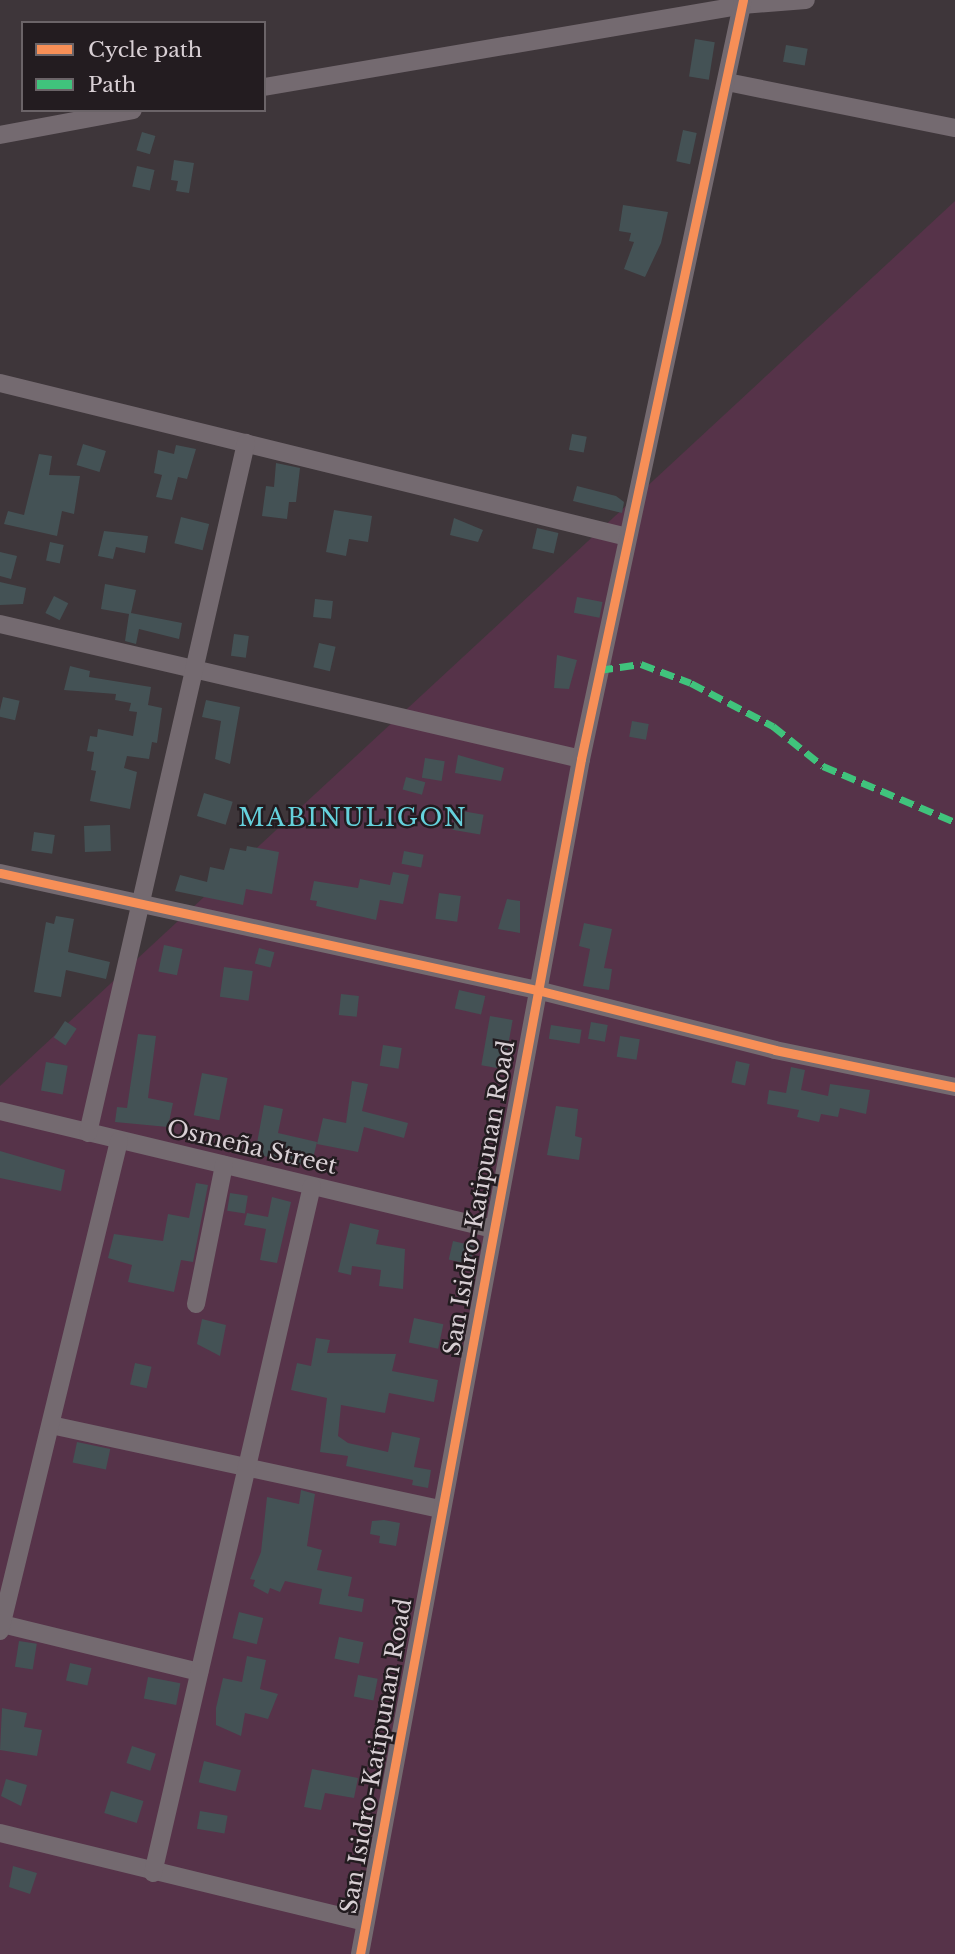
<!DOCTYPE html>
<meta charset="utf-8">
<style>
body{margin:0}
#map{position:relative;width:955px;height:1954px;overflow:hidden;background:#3e363a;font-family:"Libre Baskerville",serif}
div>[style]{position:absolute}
.green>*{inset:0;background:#563349}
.building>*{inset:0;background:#445255;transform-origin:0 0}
.minor>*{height:18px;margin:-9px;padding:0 9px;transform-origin:9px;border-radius:9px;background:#746a70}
.quiet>*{height:7px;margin-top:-3.5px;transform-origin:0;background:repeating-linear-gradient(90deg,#40c37c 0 14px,transparent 0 21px)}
.cycleway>*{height:9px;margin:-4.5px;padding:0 4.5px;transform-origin:4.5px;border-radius:4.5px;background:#f78f57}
span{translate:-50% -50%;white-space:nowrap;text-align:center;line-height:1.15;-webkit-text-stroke:5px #231c20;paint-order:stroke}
.street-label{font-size:23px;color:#d8cfd4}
.neighbourhood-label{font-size:24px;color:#65d1dc;letter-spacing:2px}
.legend{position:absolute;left:21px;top:21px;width:245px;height:91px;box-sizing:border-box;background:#231c20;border:2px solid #6b6468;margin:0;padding:9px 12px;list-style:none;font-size:21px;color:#d8cfd4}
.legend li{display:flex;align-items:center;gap:14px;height:35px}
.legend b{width:35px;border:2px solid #6b6468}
</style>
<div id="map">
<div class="green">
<i style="clip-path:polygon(955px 201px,955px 1954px,0 1954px,0 1086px)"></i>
</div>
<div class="building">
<i style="left:695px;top:39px;width:20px;height:38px;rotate:9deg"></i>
<i style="left:786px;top:45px;width:22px;height:17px;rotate:10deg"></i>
<i style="left:683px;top:130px;width:14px;height:32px;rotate:12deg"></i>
<i style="left:142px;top:132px;width:14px;height:19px;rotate:17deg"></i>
<i style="clip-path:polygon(174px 160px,194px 163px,189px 193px,176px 191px,178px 181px,171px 180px)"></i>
<i style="left:137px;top:166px;width:18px;height:21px;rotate:13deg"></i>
<i style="clip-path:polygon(623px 205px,668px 212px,661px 243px,645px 277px,624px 269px,634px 242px,629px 241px,631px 233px,619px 231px)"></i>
<i style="left:572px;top:434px;width:15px;height:16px;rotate:11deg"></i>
<i style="left:83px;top:444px;width:24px;height:22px;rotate:17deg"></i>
<i style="clip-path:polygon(176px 445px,196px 449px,187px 479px,178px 477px,172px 500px,156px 497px,162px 475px,154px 473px,158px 450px,174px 454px)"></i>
<i style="clip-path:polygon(39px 454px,52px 456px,49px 475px,80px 476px,74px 514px,62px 511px,57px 536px,4px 524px,8px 511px,24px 515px)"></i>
<i style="clip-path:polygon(276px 463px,300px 468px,296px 502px,289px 502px,287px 519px,262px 516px,266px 486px,274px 487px)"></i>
<i style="clip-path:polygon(577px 486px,616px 496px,624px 502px,622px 513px,573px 501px)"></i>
<i style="clip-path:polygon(334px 510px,372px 516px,368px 542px,349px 539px,346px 556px,326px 552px)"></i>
<i style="left:181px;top:517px;width:29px;height:27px;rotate:14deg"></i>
<i style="clip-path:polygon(454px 518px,483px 530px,478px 542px,450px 535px)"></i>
<i style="left:537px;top:528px;width:22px;height:21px;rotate:13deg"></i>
<i style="clip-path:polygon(104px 531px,148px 536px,145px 553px,116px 547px,113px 559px,98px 556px)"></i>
<i style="left:50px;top:542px;width:14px;height:19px;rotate:12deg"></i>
<i style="clip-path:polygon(0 552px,17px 556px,11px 579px,0 576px)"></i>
<i style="clip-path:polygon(0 582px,26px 588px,23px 604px,0 605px)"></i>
<i style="clip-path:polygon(105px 584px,136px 590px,131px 613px,182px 623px,179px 639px,139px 629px,136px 644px,125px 641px,129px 614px,101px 609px)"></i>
<i style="left:54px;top:596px;width:16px;height:19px;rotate:27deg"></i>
<i style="left:577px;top:597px;width:26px;height:16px;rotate:11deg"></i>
<i style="left:315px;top:599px;width:18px;height:18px;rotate:6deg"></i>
<i style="left:234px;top:634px;width:15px;height:22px;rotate:8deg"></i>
<i style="left:319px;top:643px;width:17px;height:25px;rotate:13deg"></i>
<i style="clip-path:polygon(557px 655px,577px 660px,569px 689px,554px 688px)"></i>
<i style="clip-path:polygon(70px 666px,90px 671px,89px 677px,151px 687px,148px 705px,162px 708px,157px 743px,152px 742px,149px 759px,127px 756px,124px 768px,137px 772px,130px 809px,90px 801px,96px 771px,91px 770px,94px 752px,87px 751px,90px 736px,97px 737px,98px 729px,133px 736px,137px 712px,129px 711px,131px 703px,115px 700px,116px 694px,64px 690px)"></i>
<i style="left:3px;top:697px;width:17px;height:20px;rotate:13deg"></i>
<i style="clip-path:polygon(206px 700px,240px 707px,230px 764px,215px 759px,221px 721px,202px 717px)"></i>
<i style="left:632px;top:721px;width:17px;height:16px;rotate:10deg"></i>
<i style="clip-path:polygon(458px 755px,504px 768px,501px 781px,455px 773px)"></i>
<i style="left:425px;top:758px;width:20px;height:20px;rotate:9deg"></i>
<i style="left:406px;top:777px;width:20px;height:13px;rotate:15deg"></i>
<i style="left:204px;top:793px;width:30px;height:24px;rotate:17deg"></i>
<i style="left:456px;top:810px;width:28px;height:20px;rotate:10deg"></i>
<i style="left:110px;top:825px;width:26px;height:26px;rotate:88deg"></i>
<i style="left:34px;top:832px;width:21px;height:19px;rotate:8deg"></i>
<i style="clip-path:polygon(247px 846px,279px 852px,272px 894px,246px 889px,243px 905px,175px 891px,180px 875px,207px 882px,210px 867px,224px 870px,230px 848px,246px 851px)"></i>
<i style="left:404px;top:851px;width:20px;height:13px;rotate:11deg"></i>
<i style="clip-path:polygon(393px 872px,409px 875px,403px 904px,380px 900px,376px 920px,316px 906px,317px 901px,310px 900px,314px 881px,358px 888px,360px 879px,390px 885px)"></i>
<i style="left:439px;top:893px;width:22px;height:26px;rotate:8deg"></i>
<i style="clip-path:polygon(507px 899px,520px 901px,520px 933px,498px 929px)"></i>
<i style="clip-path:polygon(56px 916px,74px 919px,68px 952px,110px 962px,106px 979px,66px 970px,61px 997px,34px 992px,46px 922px,54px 924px)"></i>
<i style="clip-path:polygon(584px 923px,612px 929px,604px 968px,612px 969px,609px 990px,583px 986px,590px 949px,579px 946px)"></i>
<i style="left:164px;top:945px;width:19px;height:27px;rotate:12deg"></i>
<i style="left:259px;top:948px;width:16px;height:16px;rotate:15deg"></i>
<i style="left:224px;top:967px;width:29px;height:30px;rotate:8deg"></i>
<i style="left:459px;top:990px;width:27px;height:19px;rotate:13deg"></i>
<i style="left:341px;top:994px;width:18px;height:21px;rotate:6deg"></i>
<i style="left:490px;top:1016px;width:23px;height:50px;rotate:10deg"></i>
<i style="left:65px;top:1021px;width:14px;height:20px;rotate:34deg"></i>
<i style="left:591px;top:1022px;width:17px;height:17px;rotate:10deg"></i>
<i style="left:551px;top:1025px;width:31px;height:14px;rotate:9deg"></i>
<i style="clip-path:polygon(138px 1034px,156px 1036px,148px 1098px,173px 1103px,168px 1127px,115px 1122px,117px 1107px,127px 1108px)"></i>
<i style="left:620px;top:1036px;width:20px;height:21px;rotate:9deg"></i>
<i style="left:383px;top:1045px;width:19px;height:21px;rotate:9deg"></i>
<i style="left:736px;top:1061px;width:14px;height:22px;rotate:12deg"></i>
<i style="left:46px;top:1062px;width:22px;height:29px;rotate:10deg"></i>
<i style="clip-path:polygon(791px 1067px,805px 1070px,801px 1090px,828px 1096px,830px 1084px,870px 1090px,866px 1114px,840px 1108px,838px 1117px,821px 1114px,819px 1122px,797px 1117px,799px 1110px,767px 1104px,769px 1090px,786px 1093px)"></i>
<i style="left:202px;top:1073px;width:26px;height:43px;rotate:11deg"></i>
<i style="clip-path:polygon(352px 1081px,368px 1084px,362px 1111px,408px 1123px,404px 1138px,364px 1127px,358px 1152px,317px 1144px,323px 1118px,346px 1123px)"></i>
<i style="clip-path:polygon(264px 1105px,283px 1109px,278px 1133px,317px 1142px,311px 1167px,255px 1154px)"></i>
<i style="clip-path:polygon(556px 1106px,578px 1109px,575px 1136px,582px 1138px,579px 1160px,547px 1155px)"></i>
<i style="clip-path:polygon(0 1151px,65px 1170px,61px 1191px,0 1178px)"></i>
<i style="clip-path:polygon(196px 1183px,208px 1185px,193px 1262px,181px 1260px,174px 1292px,128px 1282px,132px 1265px,108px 1258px,114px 1234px,163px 1241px,168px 1214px,189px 1218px)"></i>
<i style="left:230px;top:1193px;width:18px;height:18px;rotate:9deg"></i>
<i style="clip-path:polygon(272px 1197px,291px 1202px,277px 1263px,260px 1260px,266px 1229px,244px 1225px,247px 1213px,268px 1217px)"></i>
<i style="clip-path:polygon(350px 1223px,379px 1230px,376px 1244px,405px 1249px,403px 1289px,379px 1286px,381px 1270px,352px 1266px,351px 1275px,338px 1272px)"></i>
<i style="left:453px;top:1241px;width:22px;height:19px;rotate:13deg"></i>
<i style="left:414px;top:1318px;width:30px;height:25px;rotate:12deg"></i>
<i style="clip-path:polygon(202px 1319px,226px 1325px,220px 1356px,197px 1344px)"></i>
<i style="clip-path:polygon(316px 1338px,330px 1340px,327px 1353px,396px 1354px,392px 1371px,438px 1380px,434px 1402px,389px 1393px,385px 1413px,341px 1405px,338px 1436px,348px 1443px,388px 1452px,392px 1432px,420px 1438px,414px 1467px,431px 1470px,428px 1488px,412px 1485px,413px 1480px,346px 1466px,348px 1456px,320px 1452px,327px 1398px,291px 1390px,297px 1363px,311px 1366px)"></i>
<i style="left:135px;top:1363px;width:17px;height:22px;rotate:13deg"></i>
<i style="left:77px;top:1442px;width:34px;height:21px;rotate:12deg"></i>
<i style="clip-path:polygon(301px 1490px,315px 1494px,307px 1546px,322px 1550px,317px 1570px,352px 1577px,348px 1596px,364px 1599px,362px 1612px,319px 1604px,322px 1589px,285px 1581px,280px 1592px,270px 1588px,268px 1594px,253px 1586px,255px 1580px,250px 1579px,261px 1552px,267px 1497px,299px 1504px)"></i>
<i style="clip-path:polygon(384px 1520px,400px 1523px,396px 1546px,379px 1543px,380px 1536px,370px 1534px,372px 1521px)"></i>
<i style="left:239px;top:1612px;width:25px;height:27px;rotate:14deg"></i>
<i style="left:339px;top:1637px;width:25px;height:22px;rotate:12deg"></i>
<i style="left:19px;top:1641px;width:18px;height:26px;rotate:9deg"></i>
<i style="clip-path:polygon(247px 1656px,266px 1660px,260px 1689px,278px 1694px,268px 1719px,245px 1713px,241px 1736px,216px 1725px,216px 1708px,223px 1678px,242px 1682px)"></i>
<i style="left:70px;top:1663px;width:22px;height:18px;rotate:13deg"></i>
<i style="left:358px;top:1675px;width:20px;height:22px;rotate:11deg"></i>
<i style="left:148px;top:1677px;width:33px;height:22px;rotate:11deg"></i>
<i style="clip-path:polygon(2px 1708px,27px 1713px,24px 1727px,42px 1730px,37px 1756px,0 1750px)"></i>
<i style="left:132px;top:1746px;width:25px;height:18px;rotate:18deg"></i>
<i style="left:204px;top:1761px;width:38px;height:22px;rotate:14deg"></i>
<i style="clip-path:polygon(312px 1769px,358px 1778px,354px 1798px,325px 1793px,321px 1810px,304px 1807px)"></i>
<i style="clip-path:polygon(6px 1779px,27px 1785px,21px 1806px,1px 1796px)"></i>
<i style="left:111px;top:1791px;width:34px;height:23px;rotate:17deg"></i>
<i style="left:200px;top:1811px;width:28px;height:18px;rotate:10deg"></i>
<i style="clip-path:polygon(13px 1866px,37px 1873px,30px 1894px,9px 1887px)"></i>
</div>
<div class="minor">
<i style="left:727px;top:82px;width:233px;rotate:11.4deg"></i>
<i style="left:264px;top:87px;width:485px;rotate:-9.7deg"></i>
<i style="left:742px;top:5px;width:64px;rotate:-4.5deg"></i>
<i style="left:0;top:135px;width:135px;rotate:-10.6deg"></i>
<i style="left:0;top:383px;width:646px;rotate:13.8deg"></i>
<i style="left:0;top:624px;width:596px;rotate:13.08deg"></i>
<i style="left:0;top:873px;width:550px;rotate:12.29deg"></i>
<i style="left:537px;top:990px;width:245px;rotate:14.1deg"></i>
<i style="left:775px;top:1050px;width:184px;rotate:11.6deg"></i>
<i style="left:0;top:1111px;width:507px;rotate:13.46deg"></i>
<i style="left:88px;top:1133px;width:708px;rotate:-77.1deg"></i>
<i style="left:196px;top:1304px;width:142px;rotate:-78.6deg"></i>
<i style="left:51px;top:1425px;width:399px;rotate:12.2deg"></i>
<i style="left:2px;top:1624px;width:203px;rotate:13.7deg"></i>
<i style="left:0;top:1631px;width:504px;rotate:-76.35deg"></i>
<i style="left:0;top:1833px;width:376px;rotate:13.7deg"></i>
<i style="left:153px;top:1873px;width:705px;rotate:-76.97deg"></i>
<i style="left:360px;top:1954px;width:1215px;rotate:-79.52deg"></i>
<i style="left:581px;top:759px;width:776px;rotate:-77.95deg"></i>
</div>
<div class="quiet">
<i style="left:599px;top:670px;width:42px;rotate:-8.1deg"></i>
<i style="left:641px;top:664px;width:53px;rotate:20.8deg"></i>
<i style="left:691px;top:683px;width:93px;rotate:27.7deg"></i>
<i style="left:773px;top:726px;width:64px;rotate:38.7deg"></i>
<i style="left:823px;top:766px;width:143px;rotate:23deg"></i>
</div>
<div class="cycleway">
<i style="left:0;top:873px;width:550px;rotate:12.29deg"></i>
<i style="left:537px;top:990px;width:245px;rotate:14.1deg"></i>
<i style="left:775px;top:1050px;width:184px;rotate:11.6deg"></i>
<i style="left:360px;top:1954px;width:1215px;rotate:-79.52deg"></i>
<i style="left:581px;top:759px;width:776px;rotate:-77.95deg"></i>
</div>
<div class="street-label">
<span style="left:252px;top:1147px;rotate:13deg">Osmeña Street</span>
<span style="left:479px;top:1198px;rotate:-80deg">San Isidro-Katipunan Road</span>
<span style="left:376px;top:1756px;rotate:-80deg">San Isidro-Katipunan Road</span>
</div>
<div class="neighbourhood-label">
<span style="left:353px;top:818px">MABINULIGON</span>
</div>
<ul class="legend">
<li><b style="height:9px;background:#f78f57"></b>Cycle path</li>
<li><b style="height:9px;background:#40c37c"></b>Path</li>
</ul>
</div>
